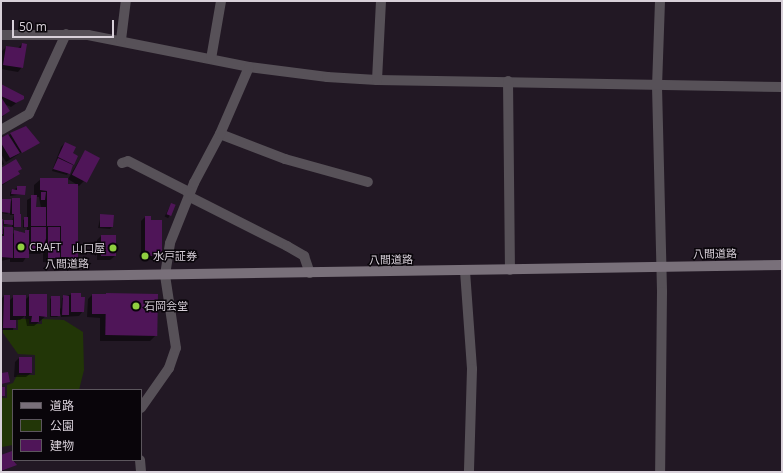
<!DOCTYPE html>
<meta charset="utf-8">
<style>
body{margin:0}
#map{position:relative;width:783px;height:473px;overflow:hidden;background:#221824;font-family:"Open Sans","Noto Sans JP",sans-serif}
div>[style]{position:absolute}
.green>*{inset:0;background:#223607}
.shadow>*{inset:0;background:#0007;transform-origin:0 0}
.building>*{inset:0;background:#4f1558;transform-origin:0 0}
.minor>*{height:10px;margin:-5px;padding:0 5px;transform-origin:5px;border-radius:5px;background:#575158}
.secondary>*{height:10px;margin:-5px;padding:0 5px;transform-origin:5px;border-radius:5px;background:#79707a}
.dots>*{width:11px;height:11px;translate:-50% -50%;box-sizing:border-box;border:2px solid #09050a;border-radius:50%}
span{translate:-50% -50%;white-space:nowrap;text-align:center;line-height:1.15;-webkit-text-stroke:3px #09050a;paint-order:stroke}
.poi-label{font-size:11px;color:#d8d0d9}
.left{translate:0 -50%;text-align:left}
.right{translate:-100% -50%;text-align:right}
.street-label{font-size:11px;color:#d8d0d9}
.frame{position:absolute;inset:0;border:2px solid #d8d0d9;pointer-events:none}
.legend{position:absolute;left:12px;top:389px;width:130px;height:72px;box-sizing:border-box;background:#09050a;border:1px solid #5c565d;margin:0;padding:5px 7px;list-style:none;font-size:12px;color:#d8d0d9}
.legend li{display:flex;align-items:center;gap:8px;height:20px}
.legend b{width:20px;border:1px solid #5c565d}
.scale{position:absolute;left:12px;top:20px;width:102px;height:18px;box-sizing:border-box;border:2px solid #d8d0d9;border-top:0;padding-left:5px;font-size:12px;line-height:14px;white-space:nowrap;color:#d8d0d9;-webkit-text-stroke:3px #09050a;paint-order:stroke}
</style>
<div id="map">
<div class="green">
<i style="clip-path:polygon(18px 319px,29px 319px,29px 324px,42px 324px,42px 319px,64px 320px,83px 332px,84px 370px,79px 390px,13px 390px,13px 445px,2px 447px,1px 398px,7px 398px,7px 385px,13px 383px,17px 375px,35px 375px,35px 355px,18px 354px,3px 333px,3px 330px,18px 330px)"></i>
</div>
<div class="shadow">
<i style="clip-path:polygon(22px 44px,22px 67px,18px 72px,1px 69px,2px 51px,6px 47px,18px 48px)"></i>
<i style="clip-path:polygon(1px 86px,22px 99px,11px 107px,4px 104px,9px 111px,1px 118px)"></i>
<i style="clip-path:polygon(11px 134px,38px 142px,6px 162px,1px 154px,1px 139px)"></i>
<i style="clip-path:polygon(65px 143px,73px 164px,67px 175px,52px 171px,61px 147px)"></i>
<i style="clip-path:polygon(85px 151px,84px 181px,79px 186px,68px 179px)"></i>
<i style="clip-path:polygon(1px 158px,4px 164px,1px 166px)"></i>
<i style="clip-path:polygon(1px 169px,17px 172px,19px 174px,1px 186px)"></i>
<i style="clip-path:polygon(evenodd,41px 179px,67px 179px,77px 257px,70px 264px,43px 262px,43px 251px,40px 254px,28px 254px,23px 262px,10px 262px,10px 259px,1px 261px,1px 220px,2px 223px,4px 221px,12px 221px,14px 215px,10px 215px,10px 211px,7px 214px,1px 213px,1px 200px,10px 202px,13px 199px,21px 226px,12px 228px,12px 224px,2px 226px,2px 231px,4px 228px,12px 234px,20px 231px,20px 234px,28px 232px,30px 230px,27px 230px,27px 226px,23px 228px,23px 220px,27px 218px,27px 200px,34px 196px,34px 185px,41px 179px,36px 197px,39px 197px,41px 208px,35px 208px,36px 197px)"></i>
<i style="clip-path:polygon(18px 187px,24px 194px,10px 196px,10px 192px)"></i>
<i style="left:171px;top:204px;width:4px;height:14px;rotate:27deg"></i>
<i style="clip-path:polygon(101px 215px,112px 227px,110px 229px,98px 228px)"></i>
<i style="clip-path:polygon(145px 217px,161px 255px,156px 260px,141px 259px,141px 221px)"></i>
<i style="clip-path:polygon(101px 236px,115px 256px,110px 260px,97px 260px,97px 240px)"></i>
<i style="clip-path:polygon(72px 294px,80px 298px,83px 311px,79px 316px,61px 317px,61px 314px,57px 317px,50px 317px,50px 299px,52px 297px,61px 309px,62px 298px)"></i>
<i style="clip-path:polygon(107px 294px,157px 334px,150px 341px,100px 341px,100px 318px,87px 317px,88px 299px,92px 295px,105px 296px)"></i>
<i style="clip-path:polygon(30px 295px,46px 316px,34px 326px,27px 326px,25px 316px,20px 320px,15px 320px,13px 330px,2px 330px,2px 298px,4px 296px,9px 301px,14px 296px,25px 300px)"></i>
<i style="clip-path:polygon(19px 358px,31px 373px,26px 377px,14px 377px,15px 362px)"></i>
<i style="clip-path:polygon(11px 452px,16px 464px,1px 472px,1px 457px)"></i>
</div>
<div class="building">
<i style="clip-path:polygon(22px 43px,27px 44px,23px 68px,3px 65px,6px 46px,21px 48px)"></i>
<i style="clip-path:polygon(1px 84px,24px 96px,24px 99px,16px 103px,1px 96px)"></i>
<i style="clip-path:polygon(1px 97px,10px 111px,1px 117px)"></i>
<i style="clip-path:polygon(26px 126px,40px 143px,22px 153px,10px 133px)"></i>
<i style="clip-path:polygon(8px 134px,20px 153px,10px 158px,1px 143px,1px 138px)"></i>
<i style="clip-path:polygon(65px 142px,76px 147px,73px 153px,78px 156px,74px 165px,58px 157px)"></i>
<i style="left:85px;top:150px;width:17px;height:28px;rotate:28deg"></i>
<i style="clip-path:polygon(58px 158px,73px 165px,70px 174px,53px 169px)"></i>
<i style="clip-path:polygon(16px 159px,22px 169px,18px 171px,20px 174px,1px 185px,1px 168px)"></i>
<i style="clip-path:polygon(40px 178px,68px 178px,68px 184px,78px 184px,78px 258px,61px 257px,61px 226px,47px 226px,47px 191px,40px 190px)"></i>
<i style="clip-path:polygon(17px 186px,26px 186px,25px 195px,11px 194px,12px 189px,17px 190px)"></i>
<i style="clip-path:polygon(41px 192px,46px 192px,45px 200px,41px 200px)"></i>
<i style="clip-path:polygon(31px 195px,37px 195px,36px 207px,46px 207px,46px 226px,31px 226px)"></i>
<i style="left:12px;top:198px;width:8px;height:16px"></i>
<i style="clip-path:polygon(1px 199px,11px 199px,10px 213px,1px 212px)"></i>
<i style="left:171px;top:203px;width:5px;height:12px;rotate:22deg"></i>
<i style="left:14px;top:214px;width:7px;height:13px"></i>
<i style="clip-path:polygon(100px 214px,114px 215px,113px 227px,100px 227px)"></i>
<i style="clip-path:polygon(145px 216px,151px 216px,151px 220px,162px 220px,162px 256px,145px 256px)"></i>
<i style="left:24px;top:217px;width:4px;height:10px"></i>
<i style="left:1px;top:219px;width:2px;height:15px"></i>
<i style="clip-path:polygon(4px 220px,13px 220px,13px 225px,4px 224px)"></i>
<i style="clip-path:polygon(4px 227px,13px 227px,13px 258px,1px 257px,1px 236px,4px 236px)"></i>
<i style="left:31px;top:227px;width:15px;height:23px"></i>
<i style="left:48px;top:227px;width:12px;height:31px"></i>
<i style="clip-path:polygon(14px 230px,25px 233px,25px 230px,29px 230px,29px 258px,14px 258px)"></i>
<i style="left:101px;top:235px;width:15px;height:21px"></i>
<i style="clip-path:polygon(71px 293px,81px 293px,81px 297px,85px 297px,84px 312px,71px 312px)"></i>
<i style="left:106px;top:293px;width:52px;height:42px;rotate:1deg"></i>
<i style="clip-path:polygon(29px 294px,47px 294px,47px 317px,39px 316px,39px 322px,31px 322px,32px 316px,29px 316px)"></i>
<i style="left:92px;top:294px;width:14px;height:20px"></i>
<i style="clip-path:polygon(4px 295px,10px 295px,10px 320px,16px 320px,16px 328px,3px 328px)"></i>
<i style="left:13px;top:295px;width:13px;height:21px"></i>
<i style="clip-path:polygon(63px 295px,69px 296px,69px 315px,62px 315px)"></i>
<i style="left:51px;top:296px;width:9px;height:20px"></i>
<i style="left:19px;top:357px;width:13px;height:16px"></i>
<i style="clip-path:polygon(8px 372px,10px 382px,1px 384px,1px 373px)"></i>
<i style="left:5px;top:387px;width:9px;height:4px;rotate:90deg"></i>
<i style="clip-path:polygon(12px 451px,13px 460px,17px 465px,1px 471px,1px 455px)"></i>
</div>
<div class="minor">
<i style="left:660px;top:1px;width:85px;rotate:92deg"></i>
<i style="left:657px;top:86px;width:206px;rotate:88.6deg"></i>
<i style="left:662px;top:292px;width:180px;rotate:90.6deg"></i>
<i style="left:1px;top:35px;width:87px"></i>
<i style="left:88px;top:35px;width:164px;rotate:11.2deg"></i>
<i style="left:249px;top:67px;width:79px;rotate:7.3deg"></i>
<i style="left:327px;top:77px;width:50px;rotate:3.4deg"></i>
<i style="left:377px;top:80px;width:405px;rotate:1deg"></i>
<i style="left:121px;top:40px;width:39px;rotate:-83deg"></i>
<i style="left:211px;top:59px;width:59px;rotate:-80.2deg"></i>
<i style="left:377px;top:80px;width:79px;rotate:-87.1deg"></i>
<i style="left:508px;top:81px;width:189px;rotate:89.4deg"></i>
<i style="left:1px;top:130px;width:32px;rotate:-30deg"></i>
<i style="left:29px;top:114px;width:88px;rotate:-65.2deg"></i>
<i style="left:220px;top:134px;width:70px;rotate:21deg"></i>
<i style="left:285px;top:159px;width:86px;rotate:15.5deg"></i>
<i style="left:122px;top:163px;width:6px;rotate:-18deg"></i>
<i style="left:128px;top:161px;width:66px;rotate:27deg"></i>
<i style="left:187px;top:191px;width:7px;rotate:63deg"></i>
<i style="left:190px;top:197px;width:109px;rotate:26.8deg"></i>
<i style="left:287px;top:246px;width:20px;rotate:30deg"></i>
<i style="left:304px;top:256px;width:18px;rotate:71deg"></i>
<i style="left:465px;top:271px;width:98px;rotate:85.9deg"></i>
<i style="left:472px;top:369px;width:103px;rotate:91.7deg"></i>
<i style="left:141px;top:408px;width:49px;rotate:-55deg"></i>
<i style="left:169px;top:368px;width:21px;rotate:-71deg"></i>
<i style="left:176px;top:348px;width:74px;rotate:-98.6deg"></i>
<i style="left:165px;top:275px;width:32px;rotate:-81deg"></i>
<i style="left:170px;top:243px;width:65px;rotate:-68.2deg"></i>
<i style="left:194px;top:183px;width:55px;rotate:-62deg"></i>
<i style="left:220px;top:134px;width:73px;rotate:-66.6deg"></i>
<i style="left:140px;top:460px;width:12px;rotate:85deg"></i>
</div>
<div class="secondary">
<i style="left:1px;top:277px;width:781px;rotate:-0.88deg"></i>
</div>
<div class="dots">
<i style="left:21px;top:247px;background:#90cd40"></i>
<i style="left:113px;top:248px;background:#90cd40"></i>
<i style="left:145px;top:256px;background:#90cd40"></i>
<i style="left:136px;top:306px;background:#90cd40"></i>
</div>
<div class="poi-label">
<span class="left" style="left:29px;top:247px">CRAFT</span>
<span class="right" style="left:105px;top:248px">山口屋</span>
<span class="left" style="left:153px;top:256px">水戸証券</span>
<span class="left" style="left:144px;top:306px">石岡会堂</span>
</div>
<div class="street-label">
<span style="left:715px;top:254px;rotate:-1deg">八間道路</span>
<span style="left:391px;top:260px;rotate:-1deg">八間道路</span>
<span style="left:67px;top:264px;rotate:-1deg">八間道路</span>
</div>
<div class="frame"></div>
<ul class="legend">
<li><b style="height:5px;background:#79707a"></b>道路</li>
<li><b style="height:11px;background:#223607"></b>公園</li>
<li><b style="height:11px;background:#4f1558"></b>建物</li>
</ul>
<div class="scale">50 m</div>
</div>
